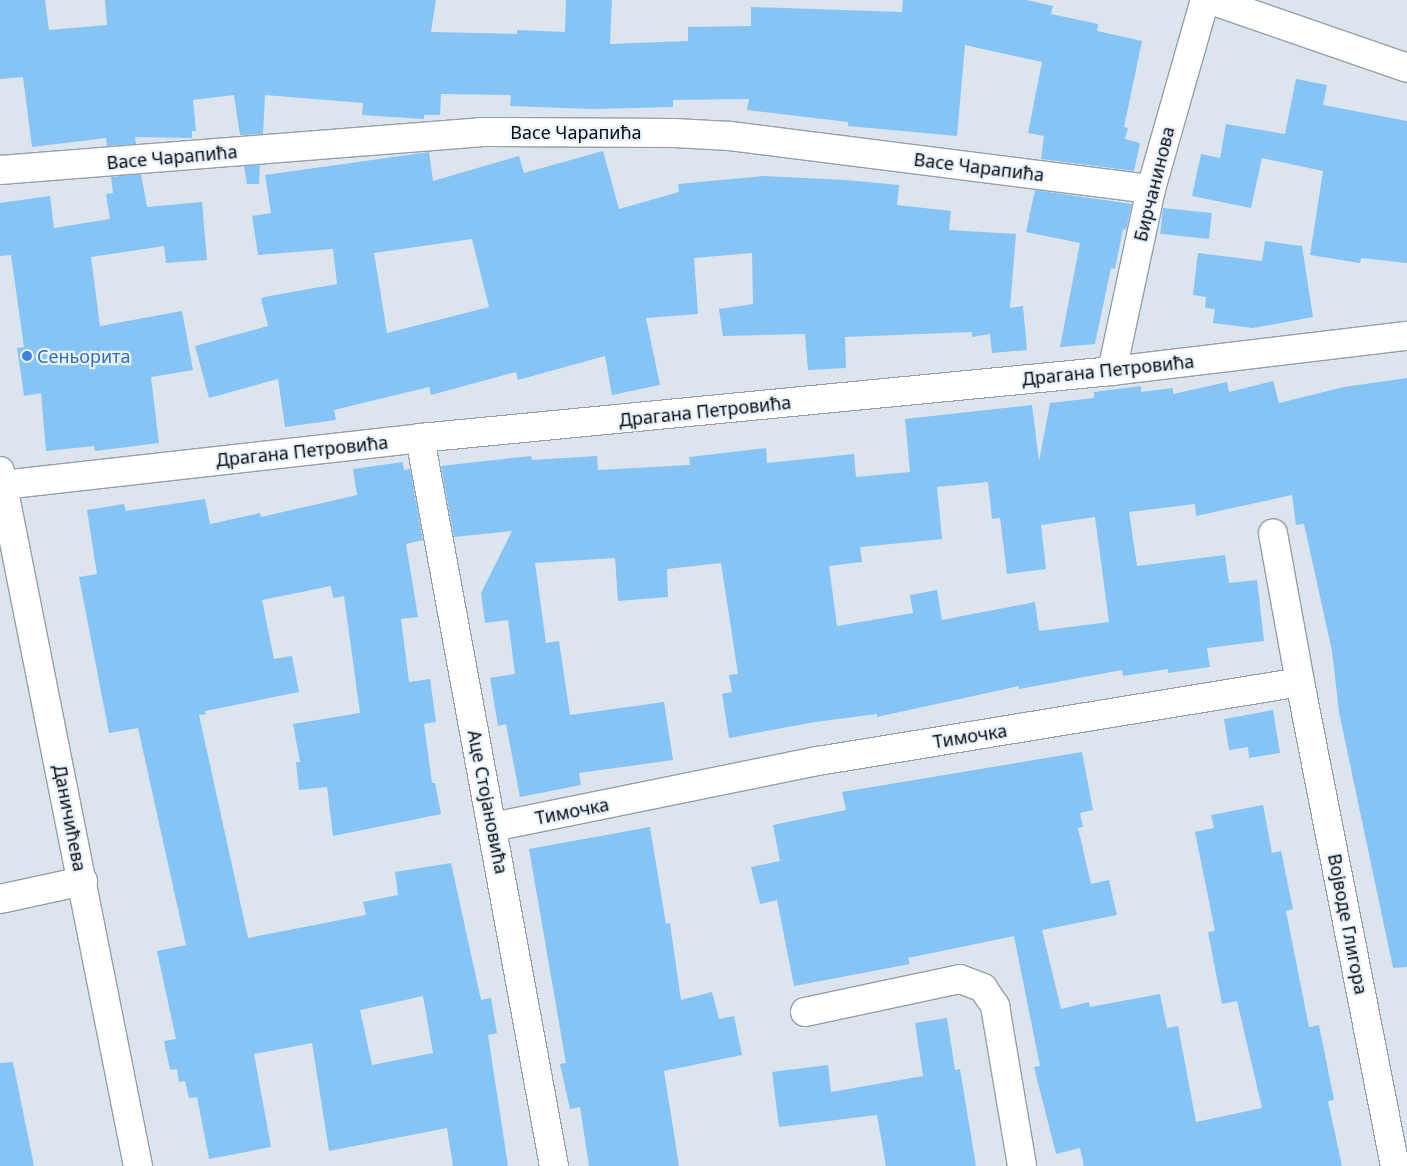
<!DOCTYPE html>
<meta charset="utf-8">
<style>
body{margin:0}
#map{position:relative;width:1407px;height:1166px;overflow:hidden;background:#dce5ed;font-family:"Noto Sans",sans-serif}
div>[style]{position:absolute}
.building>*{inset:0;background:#85c4f4;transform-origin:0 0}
.roads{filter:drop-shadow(1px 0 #969fa6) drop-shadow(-1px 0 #969fa6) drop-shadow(0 1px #969fa6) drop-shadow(0 -1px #969fa6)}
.street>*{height:28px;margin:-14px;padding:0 14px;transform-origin:14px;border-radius:14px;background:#fff}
.secondary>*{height:28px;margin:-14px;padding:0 14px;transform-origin:14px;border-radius:14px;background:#fff}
.dots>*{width:14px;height:14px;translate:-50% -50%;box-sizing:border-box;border:2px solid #e9f3fb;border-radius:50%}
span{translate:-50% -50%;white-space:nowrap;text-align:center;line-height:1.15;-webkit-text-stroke:4.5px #e9f3fb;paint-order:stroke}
.street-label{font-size:18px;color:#0a0d10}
.shop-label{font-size:18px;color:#366cbe}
.left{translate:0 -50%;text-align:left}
</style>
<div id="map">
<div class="building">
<i style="clip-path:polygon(0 0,45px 0,49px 30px,107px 25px,105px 0,436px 0,431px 32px,517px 34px,517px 30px,565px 32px,566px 0,612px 0,610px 44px,688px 41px,688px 27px,751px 26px,751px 7px,902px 12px,903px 0,1027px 0,1053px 6px,1051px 14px,1098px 24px,1097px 31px,1142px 41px,1124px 127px,1128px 128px,1125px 139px,1140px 143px,1134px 171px,1041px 159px,1044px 136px,1028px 133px,1042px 62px,965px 45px,957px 136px,848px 126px,848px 122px,747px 110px,749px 99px,673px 100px,673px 107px,592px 109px,510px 106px,511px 95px,441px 94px,440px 115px,424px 115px,424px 119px,362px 115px,363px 103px,265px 95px,263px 134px,240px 135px,234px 95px,193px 100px,196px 131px,192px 131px,192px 138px,135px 137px,136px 144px,107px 146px,106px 138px,32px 147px,23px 77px,0 79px)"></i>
<i style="clip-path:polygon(1296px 79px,1327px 85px,1323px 105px,1407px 121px,1407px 263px,1361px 258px,1360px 263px,1310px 255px,1323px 171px,1262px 158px,1251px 208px,1192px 196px,1201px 154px,1220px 158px,1226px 124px,1285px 134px)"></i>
<i style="clip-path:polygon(evenodd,603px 151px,619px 209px,679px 192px,678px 184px,764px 176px,846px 180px,899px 185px,897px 205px,951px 211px,949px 230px,1016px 234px,1010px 308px,1023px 306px,1027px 350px,992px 353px,990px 334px,972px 337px,972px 332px,845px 337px,846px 368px,808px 370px,805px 334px,723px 336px,719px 309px,753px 304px,752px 253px,694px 258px,698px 314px,646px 318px,660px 385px,612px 395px,605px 356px,518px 380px,516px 372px,431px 395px,429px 387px,334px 410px,336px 420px,285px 427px,278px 379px,209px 398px,195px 346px,268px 326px,261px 299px,264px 297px,337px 284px,333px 249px,258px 255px,252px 216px,271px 213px,265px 175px,429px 152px,433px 181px,519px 156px,524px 173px,603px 151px,472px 239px,489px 307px,387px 333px,374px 253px,472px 239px)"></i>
<i style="clip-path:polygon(260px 165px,259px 184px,247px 184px,244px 166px)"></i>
<i style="clip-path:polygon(141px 174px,147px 207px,202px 202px,207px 260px,166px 263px,164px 246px,91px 257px,100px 326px,182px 311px,193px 370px,151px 377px,159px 443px,95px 451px,94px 446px,46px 451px,41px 393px,24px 396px,17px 348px,24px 347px,11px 255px,0 256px,0 203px,50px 196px,54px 228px,110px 219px,106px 194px,113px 193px,111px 177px)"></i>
<i style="clip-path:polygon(1035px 190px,1132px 204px,1126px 230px,1123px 229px,1115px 269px,1111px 268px,1095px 344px,1060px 347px,1080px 243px,1026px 232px)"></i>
<i style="left:1163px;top:208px;width:49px;height:26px;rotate:6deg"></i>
<i style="clip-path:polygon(1265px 241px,1302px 246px,1313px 317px,1253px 328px,1213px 323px,1215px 309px,1205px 308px,1206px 297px,1193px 295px,1198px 253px,1262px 261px)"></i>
<i style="clip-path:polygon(evenodd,1407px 378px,1407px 967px,1393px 968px,1339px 712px,1332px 651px,1304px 524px,1296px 525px,1292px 495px,1196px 516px,1195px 504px,1129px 512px,1137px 566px,1225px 555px,1229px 583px,1257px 580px,1264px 641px,1207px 648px,1210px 667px,1168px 673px,1168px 669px,1123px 676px,1122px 670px,1019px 689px,1019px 686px,877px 717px,877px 714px,815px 722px,729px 738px,722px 694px,732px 692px,729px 675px,738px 674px,721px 563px,667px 569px,668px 597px,618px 601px,615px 558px,535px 563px,546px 643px,559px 641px,570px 715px,664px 702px,673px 760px,579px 773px,581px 785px,520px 797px,506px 724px,498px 726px,490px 678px,515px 674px,508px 620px,485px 623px,481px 593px,512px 531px,454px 537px,441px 466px,531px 456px,532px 460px,597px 456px,598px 470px,690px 465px,689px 457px,766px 448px,767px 463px,854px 454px,856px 477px,910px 472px,905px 419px,1032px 405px,1039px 461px,1050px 403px,1094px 398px,1094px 392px,1141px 386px,1141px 392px,1173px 388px,1173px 394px,1227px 382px,1229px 392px,1273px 381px,1279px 403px,1344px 387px,1407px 378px,988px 482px,992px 519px,1000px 518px,1007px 574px,1046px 569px,1041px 525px,1095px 517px,1109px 622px,1039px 631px,1035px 602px,942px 620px,937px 590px,910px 595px,913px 613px,837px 626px,829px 566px,862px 562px,860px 547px,942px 539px,937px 487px,988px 482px)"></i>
<i style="clip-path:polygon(evenodd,403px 462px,404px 470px,410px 469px,423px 540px,406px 544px,418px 617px,401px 619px,409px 682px,430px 679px,436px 722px,424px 724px,432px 783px,435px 783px,441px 814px,333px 836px,327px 787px,299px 790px,296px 762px,300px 762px,293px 724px,360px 713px,344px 596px,333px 598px,331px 586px,262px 600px,274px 659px,292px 656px,299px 692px,205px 711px,206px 714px,199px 715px,248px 938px,366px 915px,363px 902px,398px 895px,395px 872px,451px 863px,481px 1000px,491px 998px,497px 1033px,488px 1035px,508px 1166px,453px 1166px,447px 1128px,329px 1151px,312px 1043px,254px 1054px,271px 1147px,209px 1159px,197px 1097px,189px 1098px,185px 1081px,179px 1082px,177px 1069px,170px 1070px,164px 1041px,176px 1039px,157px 951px,186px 945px,138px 728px,109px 733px,79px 577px,97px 574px,87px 510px,124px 504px,126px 511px,205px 499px,210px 524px,260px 513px,261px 517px,357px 495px,353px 469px,403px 462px,423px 996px,433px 1053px,372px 1065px,360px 1010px,423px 996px)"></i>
<i style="clip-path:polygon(1273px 710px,1280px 753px,1249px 758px,1248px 747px,1229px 750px,1224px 719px)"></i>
<i style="clip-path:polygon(1082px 752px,1093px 810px,1080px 813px,1083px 827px,1078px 828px,1091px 884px,1109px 880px,1117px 915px,1042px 930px,1061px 1009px,1089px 1002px,1090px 1007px,1160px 994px,1167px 1028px,1178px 1026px,1196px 1122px,1262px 1108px,1237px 1001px,1222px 1004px,1208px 932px,1215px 931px,1195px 832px,1214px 828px,1211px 815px,1263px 805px,1272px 853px,1281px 851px,1293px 909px,1286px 911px,1309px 1027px,1319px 1025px,1334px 1100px,1328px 1101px,1342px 1166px,1084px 1166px,1080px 1148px,1056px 1154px,1034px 1067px,1040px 1066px,1014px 936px,908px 958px,910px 964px,794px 986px,777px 900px,760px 904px,751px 867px,780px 861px,773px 825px,846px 810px,842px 792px)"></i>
<i style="clip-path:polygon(650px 827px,666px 924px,670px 923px,681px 1000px,712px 992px,719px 1019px,734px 1016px,742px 1055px,664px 1071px,679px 1166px,589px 1166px,580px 1107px,570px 1109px,560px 1064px,566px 1063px,529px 849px)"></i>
<i style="clip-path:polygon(947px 1018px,955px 1070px,960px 1069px,976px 1166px,886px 1166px,877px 1115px,779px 1127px,772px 1072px,828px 1065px,831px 1092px,923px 1076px,915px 1023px)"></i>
<i style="clip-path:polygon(13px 1062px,34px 1166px,0 1166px,0 1063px)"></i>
</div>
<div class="roads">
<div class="street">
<i style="left:1211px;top:0;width:207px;rotate:19.1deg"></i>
<i style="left:0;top:170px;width:482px;rotate:-4.5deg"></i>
<i style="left:480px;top:132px;width:194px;rotate:0.3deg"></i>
<i style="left:674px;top:133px;width:56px;rotate:3.1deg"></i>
<i style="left:730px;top:136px;width:424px;rotate:7.2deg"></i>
<i style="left:1112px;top:371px;width:186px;rotate:-77.9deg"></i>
<i style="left:1151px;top:189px;width:197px;rotate:-74.1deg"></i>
<i style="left:420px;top:438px;width:740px;rotate:79.57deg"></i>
<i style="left:3px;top:485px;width:420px;rotate:-6.4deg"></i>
<i style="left:420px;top:438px;width:695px;rotate:-5.53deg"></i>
<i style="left:1112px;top:371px;width:297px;rotate:-6.8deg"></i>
<i style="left:1300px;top:682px;width:493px;rotate:78.9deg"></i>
<i style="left:493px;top:827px;width:332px;rotate:-11.5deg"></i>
<i style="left:818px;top:761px;width:488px;rotate:-9.3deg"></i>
<i style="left:1300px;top:682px;width:151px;rotate:-100.3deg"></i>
<i style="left:0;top:899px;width:85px;rotate:-12.2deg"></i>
<i style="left:805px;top:1012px;width:158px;rotate:-12deg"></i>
<i style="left:960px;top:979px;width:25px;rotate:21deg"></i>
<i style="left:983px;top:988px;width:22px;rotate:56deg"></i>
<i style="left:995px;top:1006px;width:162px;rotate:80.4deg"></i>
</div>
<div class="secondary">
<i style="left:0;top:471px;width:709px;rotate:78.77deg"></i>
</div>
</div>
<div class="dots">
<i style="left:27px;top:356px;background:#3f7fe0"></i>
</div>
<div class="street-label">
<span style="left:576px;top:132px">Васе Чарапића</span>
<span style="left:172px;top:157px;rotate:-5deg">Васе Чарапића</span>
<span style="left:979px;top:167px;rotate:7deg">Васе Чарапића</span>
<span style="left:1154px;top:184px;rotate:-76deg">Бирчанинова</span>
<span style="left:1108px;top:370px;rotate:-6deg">Драгана Петровића</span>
<span style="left:705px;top:411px;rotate:-6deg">Драгана Петровића</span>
<span style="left:302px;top:451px;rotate:-6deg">Драгана Петровића</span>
<span style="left:970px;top:736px;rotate:-9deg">Тимочка</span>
<span style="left:488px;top:802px;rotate:79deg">Аце Стојановића</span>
<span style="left:572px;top:811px;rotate:-11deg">Тимочка</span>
<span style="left:70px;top:818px;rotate:79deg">Даничићева</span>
<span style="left:1348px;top:924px;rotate:79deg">Војводе Глигора</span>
</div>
<div class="shop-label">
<span class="left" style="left:37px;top:356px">Сеньорита</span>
</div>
</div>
